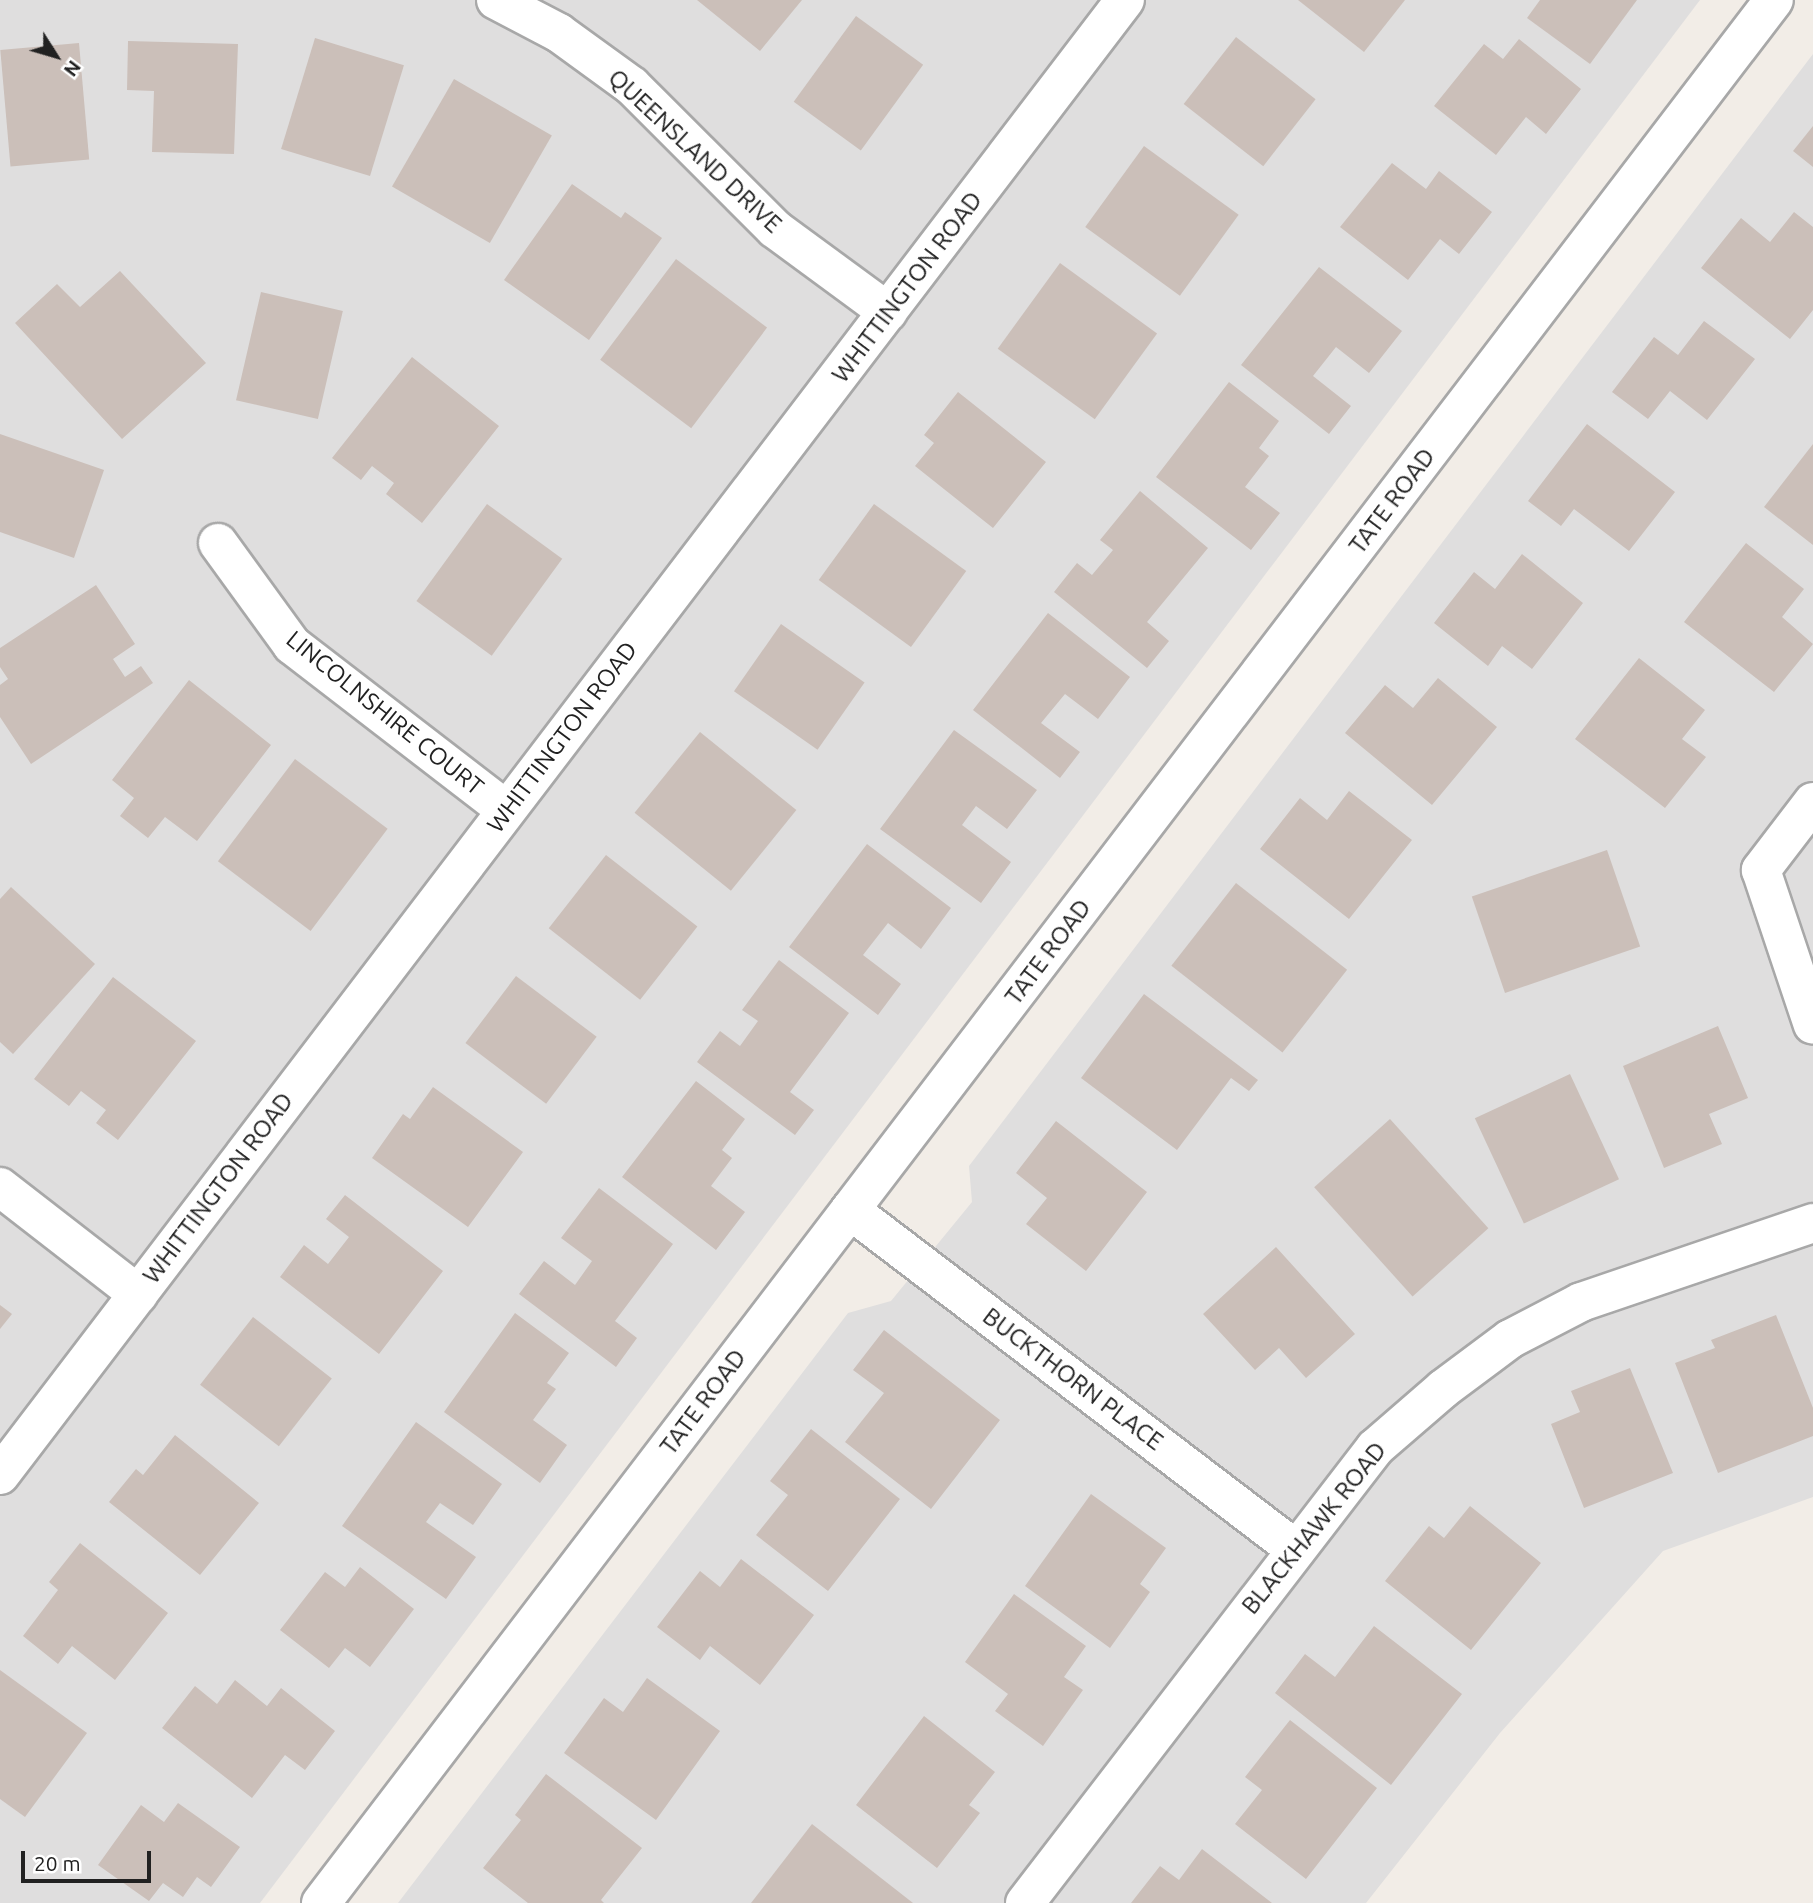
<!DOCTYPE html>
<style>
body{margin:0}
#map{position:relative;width:1813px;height:1903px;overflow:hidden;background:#f2ede7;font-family:Ubuntu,sans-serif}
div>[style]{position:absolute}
.residential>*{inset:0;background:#dfdede}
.building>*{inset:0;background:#cbbfb9;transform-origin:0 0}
.roads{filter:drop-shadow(2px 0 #a8a8a8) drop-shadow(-2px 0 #a8a8a8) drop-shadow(0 2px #a8a8a8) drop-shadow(0 -2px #a8a8a8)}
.minor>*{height:38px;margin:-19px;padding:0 19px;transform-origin:19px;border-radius:19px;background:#fff}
span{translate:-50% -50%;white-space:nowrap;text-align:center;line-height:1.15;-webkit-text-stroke:5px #fff;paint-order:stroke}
.street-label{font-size:24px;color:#212121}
.north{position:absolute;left:21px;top:21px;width:70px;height:70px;-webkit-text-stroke:5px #fff;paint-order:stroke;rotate:127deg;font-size:19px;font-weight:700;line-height:28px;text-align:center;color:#212121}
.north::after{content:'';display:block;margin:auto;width:24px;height:32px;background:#212121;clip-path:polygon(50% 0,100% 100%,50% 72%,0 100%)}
.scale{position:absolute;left:21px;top:1851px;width:130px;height:32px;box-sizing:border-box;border:4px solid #212121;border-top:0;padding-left:9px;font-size:21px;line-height:24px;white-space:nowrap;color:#212121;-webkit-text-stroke:5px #fff;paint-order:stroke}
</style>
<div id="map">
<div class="residential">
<i style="clip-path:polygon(0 0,1700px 0,260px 1903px,0 1903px)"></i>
<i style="clip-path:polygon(1813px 54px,1813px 1497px,1663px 1551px,1500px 1733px,1366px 1903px,398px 1903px,848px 1313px,891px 1301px,972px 1202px,969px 1166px)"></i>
</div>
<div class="building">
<i style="clip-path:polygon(697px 0,802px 0,760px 51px)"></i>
<i style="clip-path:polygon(1298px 0,1405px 0,1364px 52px)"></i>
<i style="clip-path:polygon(1540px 0,1637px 0,1590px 64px,1527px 18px)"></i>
<i style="left:856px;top:16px;width:83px;height:106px;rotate:36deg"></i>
<i style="left:1236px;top:37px;width:101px;height:85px;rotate:38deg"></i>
<i style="left:315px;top:38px;width:93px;height:116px;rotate:17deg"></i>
<i style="clip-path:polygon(1519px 39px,1581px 89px,1546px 134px,1526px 117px,1496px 155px,1434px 106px,1484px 44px,1503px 59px)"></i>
<i style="clip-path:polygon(128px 41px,238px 44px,234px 154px,152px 152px,154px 91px,127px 90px)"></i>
<i style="left:79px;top:43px;width:117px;height:79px;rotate:85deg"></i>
<i style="left:454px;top:79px;width:113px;height:124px;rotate:30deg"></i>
<i style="clip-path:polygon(1813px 126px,1813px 167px,1793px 151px)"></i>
<i style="left:1144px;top:146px;width:117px;height:100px;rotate:36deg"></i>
<i style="clip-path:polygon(1392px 163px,1426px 189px,1439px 171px,1492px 212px,1459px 254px,1440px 239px,1408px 280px,1340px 227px)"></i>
<i style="clip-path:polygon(572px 184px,621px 218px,625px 212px,662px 238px,589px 340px,504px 280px)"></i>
<i style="clip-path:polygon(1794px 212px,1813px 227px,1813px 310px,1790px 339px,1701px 268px,1741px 218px,1770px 242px)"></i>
<i style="left:676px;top:259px;width:114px;height:126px;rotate:37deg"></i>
<i style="left:1060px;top:263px;width:120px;height:106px;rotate:36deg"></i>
<i style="clip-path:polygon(1319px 267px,1402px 331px,1369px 373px,1336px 347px,1313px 376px,1351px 406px,1329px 434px,1241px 365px)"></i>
<i style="clip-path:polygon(120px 271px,206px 363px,122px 439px,15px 323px,57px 284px,80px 307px)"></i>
<i style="left:261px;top:292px;width:84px;height:111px;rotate:13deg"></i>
<i style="clip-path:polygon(1704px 321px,1755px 359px,1707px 420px,1670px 391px,1648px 419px,1612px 392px,1654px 337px,1678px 355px)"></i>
<i style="clip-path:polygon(412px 357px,499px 426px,422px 523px,386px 494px,394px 483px,372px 466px,361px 480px,332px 458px)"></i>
<i style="clip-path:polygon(1229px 382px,1279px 421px,1259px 448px,1269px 456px,1245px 487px,1280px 513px,1251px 550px,1156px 477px)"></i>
<i style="clip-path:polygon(958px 392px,1046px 462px,993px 528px,915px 466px,934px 443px,924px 435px)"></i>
<i style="clip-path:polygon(1587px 424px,1675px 492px,1629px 551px,1574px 509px,1561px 526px,1528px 501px)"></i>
<i style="clip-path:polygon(0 434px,104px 470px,74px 558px,0 532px)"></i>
<i style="clip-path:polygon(1813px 444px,1813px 545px,1764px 507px)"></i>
<i style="clip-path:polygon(1140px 491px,1208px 548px,1147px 622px,1169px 641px,1147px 668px,1054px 592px,1077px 563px,1092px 575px,1113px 550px,1100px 540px)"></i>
<i style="left:487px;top:504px;width:93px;height:120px;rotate:36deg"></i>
<i style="left:874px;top:504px;width:114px;height:94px;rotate:36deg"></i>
<i style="clip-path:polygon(1746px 543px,1804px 589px,1782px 617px,1813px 644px,1774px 692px,1684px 622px)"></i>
<i style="clip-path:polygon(1522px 554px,1583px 603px,1532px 669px,1502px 646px,1488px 666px,1434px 623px,1474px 572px,1495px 589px)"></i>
<i style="clip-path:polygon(96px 585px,135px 644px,113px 659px,125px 677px,141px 666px,153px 683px,31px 764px,0 717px,0 685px,8px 679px,0 667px,0 648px)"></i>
<i style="clip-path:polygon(1048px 613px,1130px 677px,1098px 719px,1065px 694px,1041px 723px,1080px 752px,1060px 778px,973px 710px)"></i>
<i style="left:781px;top:624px;width:102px;height:82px;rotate:35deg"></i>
<i style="clip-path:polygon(1639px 658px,1705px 710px,1682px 739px,1706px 757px,1665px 808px,1575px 739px)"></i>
<i style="clip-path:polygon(1438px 678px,1497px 727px,1432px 805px,1345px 733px,1385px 685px,1413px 708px)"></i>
<i style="clip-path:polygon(189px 680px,271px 745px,197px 841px,165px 817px,148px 838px,120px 816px,134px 798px,112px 780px)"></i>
<i style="clip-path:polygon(954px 730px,1037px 790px,1007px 829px,976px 806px,962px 825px,1011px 862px,981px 903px,880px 829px)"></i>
<i style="left:700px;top:732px;width:124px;height:104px;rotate:39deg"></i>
<i style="left:295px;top:759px;width:116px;height:128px;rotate:37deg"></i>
<i style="clip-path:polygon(1349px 791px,1412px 840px,1349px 919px,1260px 849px,1300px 798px,1327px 820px)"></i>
<i style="clip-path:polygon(867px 844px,951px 908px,921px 949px,888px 923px,863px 955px,901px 984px,878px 1015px,789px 947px)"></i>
<i style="left:1607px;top:850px;width:102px;height:143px;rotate:71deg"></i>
<i style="left:606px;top:855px;width:116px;height:93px;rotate:38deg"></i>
<i style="left:1236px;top:883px;width:141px;height:105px;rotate:38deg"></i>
<i style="clip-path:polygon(11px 887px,95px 964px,13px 1054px,0 1042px,0 899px)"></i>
<i style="clip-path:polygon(779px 960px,849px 1013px,790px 1092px,814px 1110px,795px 1135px,697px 1062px,720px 1031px,740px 1046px,758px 1021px,742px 1010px)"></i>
<i style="left:516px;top:976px;width:101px;height:84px;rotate:37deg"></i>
<i style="clip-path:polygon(113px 977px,196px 1041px,118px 1140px,96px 1123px,106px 1110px,81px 1091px,69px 1106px,34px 1079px)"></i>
<i style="clip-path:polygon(1144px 994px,1258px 1080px,1249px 1091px,1231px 1078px,1177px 1150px,1081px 1078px)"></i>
<i style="clip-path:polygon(1718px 1026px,1748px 1098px,1709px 1114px,1722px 1144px,1664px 1168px,1623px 1066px)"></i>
<i style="left:1570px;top:1074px;width:116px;height:105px;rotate:65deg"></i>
<i style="clip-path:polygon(696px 1081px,745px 1119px,722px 1150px,732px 1158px,711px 1186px,745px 1212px,716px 1250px,622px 1177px)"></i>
<i style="clip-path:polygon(433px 1087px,523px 1152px,468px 1227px,372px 1158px,403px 1114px,410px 1119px)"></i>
<i style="left:1390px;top:1119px;width:147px;height:102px;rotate:48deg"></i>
<i style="clip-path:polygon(1056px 1121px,1147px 1192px,1086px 1271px,1026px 1224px,1047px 1198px,1016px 1173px)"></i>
<i style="clip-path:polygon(599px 1188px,673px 1244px,615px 1321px,637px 1338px,616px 1367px,519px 1294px,544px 1261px,575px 1285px,592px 1261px,561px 1238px)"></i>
<i style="clip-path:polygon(345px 1195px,443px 1271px,379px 1354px,280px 1277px,304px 1245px,328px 1264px,349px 1237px,326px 1219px)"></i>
<i style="clip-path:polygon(1276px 1247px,1355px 1334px,1306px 1378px,1279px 1348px,1255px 1370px,1203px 1314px)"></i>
<i style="clip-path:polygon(0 1305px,12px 1314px,0 1329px)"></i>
<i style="clip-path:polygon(515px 1313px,569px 1353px,547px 1383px,556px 1389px,533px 1420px,567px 1445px,540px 1483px,444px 1412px)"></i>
<i style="clip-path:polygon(1776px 1315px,1813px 1408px,1813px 1436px,1718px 1473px,1675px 1363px,1715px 1348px,1711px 1340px)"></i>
<i style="left:253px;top:1317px;width:100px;height:86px;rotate:38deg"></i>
<i style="clip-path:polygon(884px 1330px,1000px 1420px,931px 1509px,845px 1442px,884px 1393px,853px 1370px)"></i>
<i style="clip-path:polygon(1630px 1368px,1673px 1473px,1584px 1508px,1551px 1424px,1580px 1412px,1571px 1391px)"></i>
<i style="clip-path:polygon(416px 1422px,502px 1484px,473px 1525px,440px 1503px,426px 1522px,476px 1557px,446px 1599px,342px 1526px)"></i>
<i style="clip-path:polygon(811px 1429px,900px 1499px,828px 1591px,756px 1535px,788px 1495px,770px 1481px)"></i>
<i style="clip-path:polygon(175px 1435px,259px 1503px,200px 1575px,109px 1502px,136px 1469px,143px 1475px)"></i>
<i style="clip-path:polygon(1091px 1494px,1166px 1548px,1140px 1584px,1150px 1592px,1110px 1648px,1025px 1586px)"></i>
<i style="clip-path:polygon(1470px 1506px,1541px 1563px,1471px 1650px,1385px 1581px,1429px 1526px,1444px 1538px)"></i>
<i style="clip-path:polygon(80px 1543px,168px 1613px,115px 1680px,72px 1646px,58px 1664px,23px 1636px,58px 1590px,49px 1582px)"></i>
<i style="clip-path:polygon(741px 1559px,814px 1615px,760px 1685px,710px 1646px,700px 1660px,657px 1627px,700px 1571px,720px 1587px)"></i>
<i style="clip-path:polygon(360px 1567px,414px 1609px,370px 1667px,345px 1648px,329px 1668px,280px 1630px,325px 1572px,345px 1587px)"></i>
<i style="clip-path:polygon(1014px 1594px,1086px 1646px,1064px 1677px,1083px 1690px,1043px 1746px,995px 1711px,1008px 1694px,965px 1662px)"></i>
<i style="clip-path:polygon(1374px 1626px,1462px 1694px,1391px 1785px,1275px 1693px,1305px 1654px,1335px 1677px)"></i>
<i style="clip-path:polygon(0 1670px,87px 1733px,25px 1817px,0 1799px)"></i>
<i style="clip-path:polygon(647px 1678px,720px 1731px,656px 1820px,564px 1753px,604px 1698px,623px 1712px)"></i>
<i style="clip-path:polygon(235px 1680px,267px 1706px,281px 1688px,335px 1731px,305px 1770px,285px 1755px,252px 1798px,162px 1728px,195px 1686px,217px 1704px)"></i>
<i style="clip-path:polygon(924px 1716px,995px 1772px,969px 1805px,980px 1813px,937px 1868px,856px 1805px)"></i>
<i style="clip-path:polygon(1290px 1720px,1377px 1788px,1306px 1879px,1235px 1824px,1262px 1790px,1245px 1777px)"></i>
<i style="clip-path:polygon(546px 1774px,642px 1848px,601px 1900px,604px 1903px,528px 1903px,483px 1868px,521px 1820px,515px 1815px)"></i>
<i style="clip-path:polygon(178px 1803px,240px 1847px,211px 1887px,197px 1877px,183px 1897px,163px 1883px,149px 1901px,98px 1865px,141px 1805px,164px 1822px)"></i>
<i style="clip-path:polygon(812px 1824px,913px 1903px,751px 1903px)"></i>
<i style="clip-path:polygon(1202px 1849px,1272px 1903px,1131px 1903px,1160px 1866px,1179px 1880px)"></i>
</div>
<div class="roads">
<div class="minor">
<i style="left:496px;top:0;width:71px;rotate:27.6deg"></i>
<i style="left:559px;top:33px;width:90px;rotate:36deg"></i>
<i style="left:632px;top:86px;width:202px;rotate:45deg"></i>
<i style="left:775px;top:229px;width:140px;rotate:36.3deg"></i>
<i style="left:218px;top:543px;width:126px;rotate:54deg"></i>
<i style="left:292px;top:645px;width:270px;rotate:37.6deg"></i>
<i style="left:1813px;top:802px;width:86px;rotate:127.4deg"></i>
<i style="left:1761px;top:870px;width:163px;rotate:71.5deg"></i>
<i style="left:0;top:1187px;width:175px;rotate:37.8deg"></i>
<i style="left:850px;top:1210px;width:559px;rotate:37.3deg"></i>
<i style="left:0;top:1475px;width:1855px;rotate:-52.67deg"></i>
<i style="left:321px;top:1903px;width:2394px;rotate:-52.64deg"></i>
<i style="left:1025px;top:1903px;width:574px;rotate:-52.43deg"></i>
<i style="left:1375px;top:1448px;width:90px;rotate:-40.9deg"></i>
<i style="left:1443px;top:1389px;width:84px;rotate:-36.7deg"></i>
<i style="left:1510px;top:1339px;width:80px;rotate:-27.5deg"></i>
<i style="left:1581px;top:1302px;width:245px;rotate:-18.8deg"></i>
</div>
</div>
<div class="street-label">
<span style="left:695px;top:151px;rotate:43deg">QUEENSLAND DRIVE</span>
<span style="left:907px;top:287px;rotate:-53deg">WHITTINGTON ROAD</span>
<span style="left:1392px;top:501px;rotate:-53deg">TATE ROAD</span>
<span style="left:385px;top:713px;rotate:39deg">LINCOLNSHIRE COURT</span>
<span style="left:562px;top:737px;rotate:-53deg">WHITTINGTON ROAD</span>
<span style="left:1048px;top:952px;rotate:-53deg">TATE ROAD</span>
<span style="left:218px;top:1188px;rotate:-53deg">WHITTINGTON ROAD</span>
<span style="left:1073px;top:1379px;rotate:37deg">BUCKTHORN PLACE</span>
<span style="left:703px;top:1402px;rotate:-53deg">TATE ROAD</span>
<span style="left:1314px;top:1528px;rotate:-51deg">BLACKHAWK ROAD</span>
</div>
<div class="north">N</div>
<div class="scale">20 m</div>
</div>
